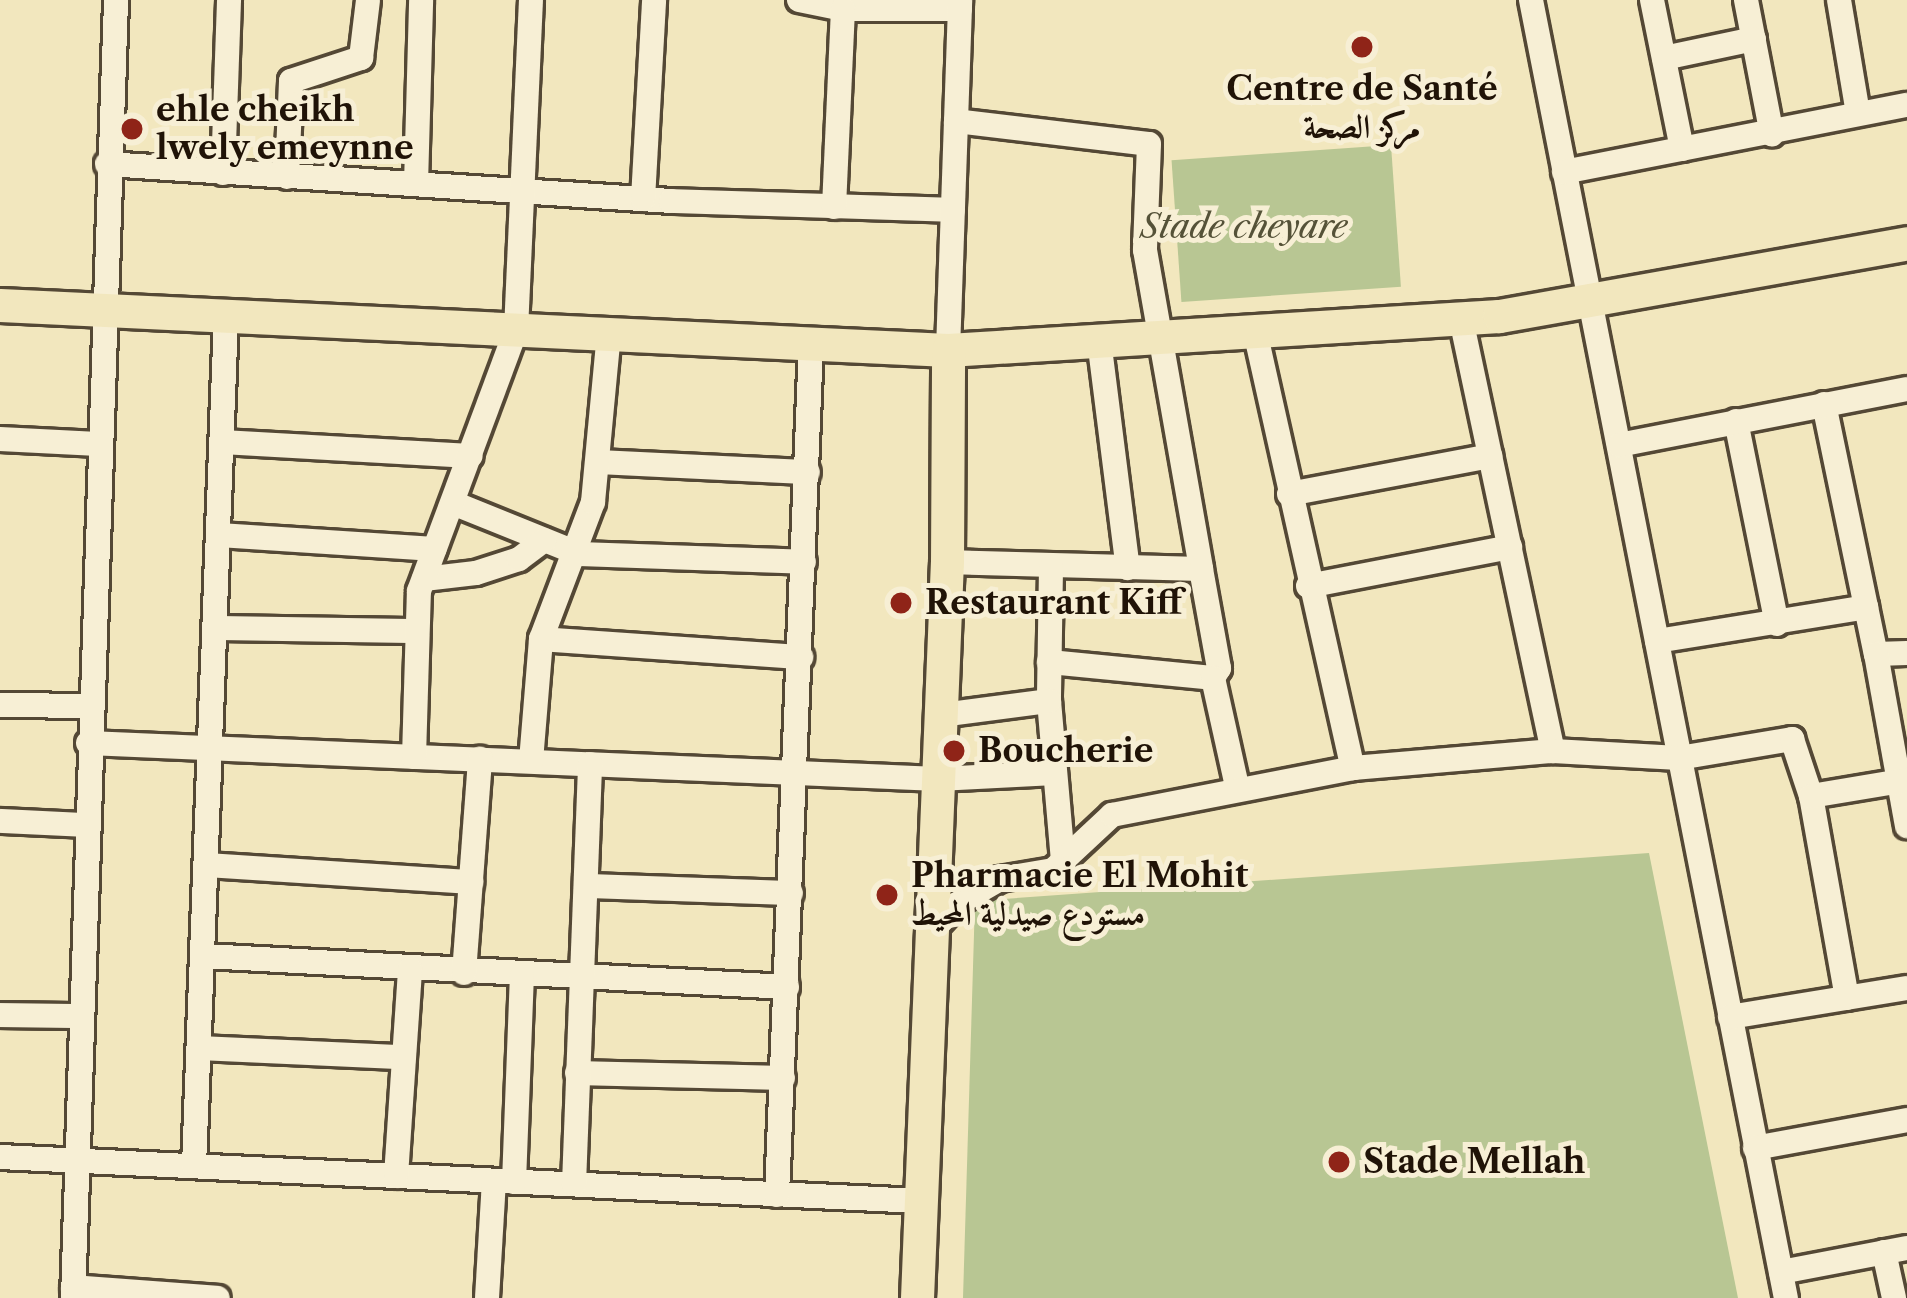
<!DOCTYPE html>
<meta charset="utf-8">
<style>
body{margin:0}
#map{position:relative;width:1907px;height:1298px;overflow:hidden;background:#f2e7be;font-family:"Libre Caslon Text",Amiri,serif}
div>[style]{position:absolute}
.green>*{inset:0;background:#b8c693;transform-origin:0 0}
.roads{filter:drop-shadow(3px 0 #544835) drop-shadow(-3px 0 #544835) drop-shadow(0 3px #544835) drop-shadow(0 -3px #544835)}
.minor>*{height:24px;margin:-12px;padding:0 12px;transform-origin:12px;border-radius:12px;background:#f7efd5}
.major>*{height:33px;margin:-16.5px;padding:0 16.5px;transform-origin:16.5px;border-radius:16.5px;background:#f2e7be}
.dots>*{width:33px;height:33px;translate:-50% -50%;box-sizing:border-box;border:6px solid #f7efd5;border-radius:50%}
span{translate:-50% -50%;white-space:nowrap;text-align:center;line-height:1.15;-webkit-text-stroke:10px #f7efd5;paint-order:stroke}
.poi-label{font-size:33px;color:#201307;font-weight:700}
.left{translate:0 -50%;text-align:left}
.park-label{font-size:33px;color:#555238;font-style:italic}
</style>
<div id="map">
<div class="green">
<i style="left:1391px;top:145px;width:142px;height:220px;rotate:86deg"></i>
<i style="clip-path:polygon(1649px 853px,1738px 1298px,963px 1298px,975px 901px)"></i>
</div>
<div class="roads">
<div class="minor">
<i style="left:799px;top:0;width:45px;rotate:11.6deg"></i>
<i style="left:843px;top:9px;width:117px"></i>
<i style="left:1531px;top:0;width:1323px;rotate:78.89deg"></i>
<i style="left:1652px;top:0;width:152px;rotate:78.6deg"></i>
<i style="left:1746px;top:0;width:137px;rotate:79.1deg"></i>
<i style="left:1839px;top:0;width:115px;rotate:80.5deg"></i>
<i style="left:1664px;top:58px;width:92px;rotate:-11.9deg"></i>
<i style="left:956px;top:121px;width:194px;rotate:6.8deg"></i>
<i style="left:1149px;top:144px;width:106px;rotate:92.2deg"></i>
<i style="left:1145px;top:250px;width:324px;rotate:80deg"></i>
<i style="left:107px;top:164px;width:565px;rotate:3.75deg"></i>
<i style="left:671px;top:201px;width:282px;rotate:1.8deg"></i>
<i style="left:1564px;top:172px;width:349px;rotate:-11.1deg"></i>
<i style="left:223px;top:173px;width:173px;rotate:-88deg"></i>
<i style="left:287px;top:177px;width:96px;rotate:-87.6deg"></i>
<i style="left:291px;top:81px;width:74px;rotate:-18.2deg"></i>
<i style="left:361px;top:58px;width:58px;rotate:-83.1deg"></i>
<i style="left:416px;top:184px;width:184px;rotate:-88.4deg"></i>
<i style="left:643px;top:199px;width:199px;rotate:-86.8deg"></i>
<i style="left:834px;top:207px;width:198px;rotate:-87.4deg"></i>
<i style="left:1461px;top:319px;width:442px;rotate:78deg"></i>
<i style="left:1255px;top:331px;width:448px;rotate:77.4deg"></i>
<i style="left:1099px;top:340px;width:230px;rotate:82.8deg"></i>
<i style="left:948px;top:350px;width:350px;rotate:-88deg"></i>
<i style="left:1824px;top:404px;width:255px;rotate:78.3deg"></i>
<i style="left:1876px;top:654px;width:31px;rotate:-2deg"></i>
<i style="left:1736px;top:421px;width:207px;rotate:78.6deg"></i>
<i style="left:0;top:439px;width:98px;rotate:2.9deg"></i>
<i style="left:222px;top:442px;width:249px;rotate:3.2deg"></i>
<i style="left:1619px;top:445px;width:293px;rotate:-11deg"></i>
<i style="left:600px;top:462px;width:208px;rotate:2.8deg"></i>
<i style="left:1289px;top:494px;width:205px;rotate:-10.7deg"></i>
<i style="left:453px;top:503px;width:136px;rotate:22deg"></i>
<i style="left:579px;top:554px;width:225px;rotate:2deg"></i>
<i style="left:219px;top:535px;width:216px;rotate:3.7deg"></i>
<i style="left:947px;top:562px;width:254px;rotate:1.6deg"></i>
<i style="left:1201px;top:569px;width:101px;rotate:79.7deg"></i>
<i style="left:1219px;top:668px;width:12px;rotate:121deg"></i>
<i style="left:1213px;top:678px;width:165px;rotate:-174.4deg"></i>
<i style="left:1051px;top:568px;width:133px;rotate:90.9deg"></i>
<i style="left:1049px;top:701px;width:161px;rotate:85deg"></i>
<i style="left:424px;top:579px;width:52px;rotate:-6.6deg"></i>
<i style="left:476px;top:573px;width:45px;rotate:-18deg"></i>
<i style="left:519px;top:559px;width:31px;rotate:-37deg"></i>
<i style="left:1308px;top:586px;width:206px;rotate:-10.9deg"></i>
<i style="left:215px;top:628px;width:199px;rotate:0.9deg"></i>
<i style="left:541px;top:639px;width:261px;rotate:4deg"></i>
<i style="left:1657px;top:641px;width:212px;rotate:-9.2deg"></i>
<i style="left:1876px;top:654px;width:175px;rotate:79.8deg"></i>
<i style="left:1213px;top:678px;width:111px;rotate:77.5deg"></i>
<i style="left:0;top:705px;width:89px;rotate:0.6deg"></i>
<i style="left:941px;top:715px;width:109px;rotate:-7.4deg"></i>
<i style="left:88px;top:743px;width:851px;rotate:2.43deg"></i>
<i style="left:938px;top:779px;width:117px;rotate:-2.9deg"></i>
<i style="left:414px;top:757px;width:166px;rotate:-88.3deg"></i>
<i style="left:419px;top:591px;width:278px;rotate:-69.6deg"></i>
<i style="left:516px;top:330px;width:330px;rotate:-87.4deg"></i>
<i style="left:531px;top:761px;width:122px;rotate:-85.3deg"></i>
<i style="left:541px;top:639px;width:147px;rotate:-69.2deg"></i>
<i style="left:593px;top:502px;width:169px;rotate:-84.6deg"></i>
<i style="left:0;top:821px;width:86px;rotate:2.7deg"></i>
<i style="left:207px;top:865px;width:265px;rotate:3.7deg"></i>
<i style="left:587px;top:886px;width:204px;rotate:2deg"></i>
<i style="left:932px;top:931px;width:37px;rotate:-47deg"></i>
<i style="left:957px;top:904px;width:50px;rotate:-30.2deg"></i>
<i style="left:1000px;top:879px;width:54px;rotate:-9.6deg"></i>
<i style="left:1053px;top:870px;width:81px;rotate:-43deg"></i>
<i style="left:1112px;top:815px;width:246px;rotate:-11deg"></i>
<i style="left:1353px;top:768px;width:201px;rotate:-4.9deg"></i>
<i style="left:1553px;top:751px;width:126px;rotate:3.2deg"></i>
<i style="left:1679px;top:758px;width:115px;rotate:-9.5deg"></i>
<i style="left:1792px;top:739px;width:60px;rotate:71.6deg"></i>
<i style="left:204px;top:956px;width:584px;rotate:3.04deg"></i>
<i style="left:464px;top:973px;width:215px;rotate:-85.7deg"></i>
<i style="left:1847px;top:998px;width:205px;rotate:-100.1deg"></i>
<i style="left:1811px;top:796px;width:97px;rotate:-9.5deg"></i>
<i style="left:0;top:1015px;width:81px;rotate:0.7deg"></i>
<i style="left:1730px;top:1017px;width:179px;rotate:-9.3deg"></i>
<i style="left:200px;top:1048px;width:202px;rotate:2.6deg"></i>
<i style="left:577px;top:1073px;width:206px;rotate:1.4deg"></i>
<i style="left:1755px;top:1148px;width:155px;rotate:-10.4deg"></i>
<i style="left:0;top:1157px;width:922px;rotate:2.74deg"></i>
<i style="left:194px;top:1166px;width:851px;rotate:-87.84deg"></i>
<i style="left:396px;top:1176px;width:207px;rotate:-86.1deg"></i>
<i style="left:514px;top:1182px;width:206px;rotate:-87.8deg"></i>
<i style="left:574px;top:1184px;width:420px;rotate:-87.8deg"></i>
<i style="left:777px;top:1195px;width:852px;rotate:-87.71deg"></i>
<i style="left:1884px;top:1252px;width:47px;rotate:77.7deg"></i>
<i style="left:1781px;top:1272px;width:128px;rotate:-10.8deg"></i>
<i style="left:73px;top:1287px;width:145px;rotate:4.3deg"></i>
<i style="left:73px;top:1298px;width:1299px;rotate:-88.1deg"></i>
<i style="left:487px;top:1298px;width:117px;rotate:-86.6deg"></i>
</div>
<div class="major">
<i style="left:0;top:305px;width:949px;rotate:2.72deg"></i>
<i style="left:948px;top:350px;width:552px;rotate:-3.53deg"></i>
<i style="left:1499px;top:316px;width:414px;rotate:-10.1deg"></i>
<i style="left:917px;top:1298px;width:737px;rotate:-87.67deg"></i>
<i style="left:947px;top:562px;width:212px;rotate:-89.7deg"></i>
</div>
</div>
<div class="dots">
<i style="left:1362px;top:47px;background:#8f2418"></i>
<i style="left:132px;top:129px;background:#8f2418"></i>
<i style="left:901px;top:603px;background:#8f2418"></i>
<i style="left:954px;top:751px;background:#8f2418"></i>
<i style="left:887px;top:895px;background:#8f2418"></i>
<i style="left:1339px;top:1162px;background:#8f2418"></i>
</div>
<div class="poi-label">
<span style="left:1362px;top:108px">Centre de Santé<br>مركز الصحة</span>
<span class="left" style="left:156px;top:129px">ehle cheikh<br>lwely emeynne</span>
<span class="left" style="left:925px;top:603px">Restaurant Kiff</span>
<span class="left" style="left:978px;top:751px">Boucherie</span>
<span class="left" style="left:911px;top:895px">Pharmacie El Mohit<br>مستودع صيدلية المحيط</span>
<span class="left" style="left:1363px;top:1162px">Stade Mellah</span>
</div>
<div class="park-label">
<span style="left:1244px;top:227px">Stade cheyare</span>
</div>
</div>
